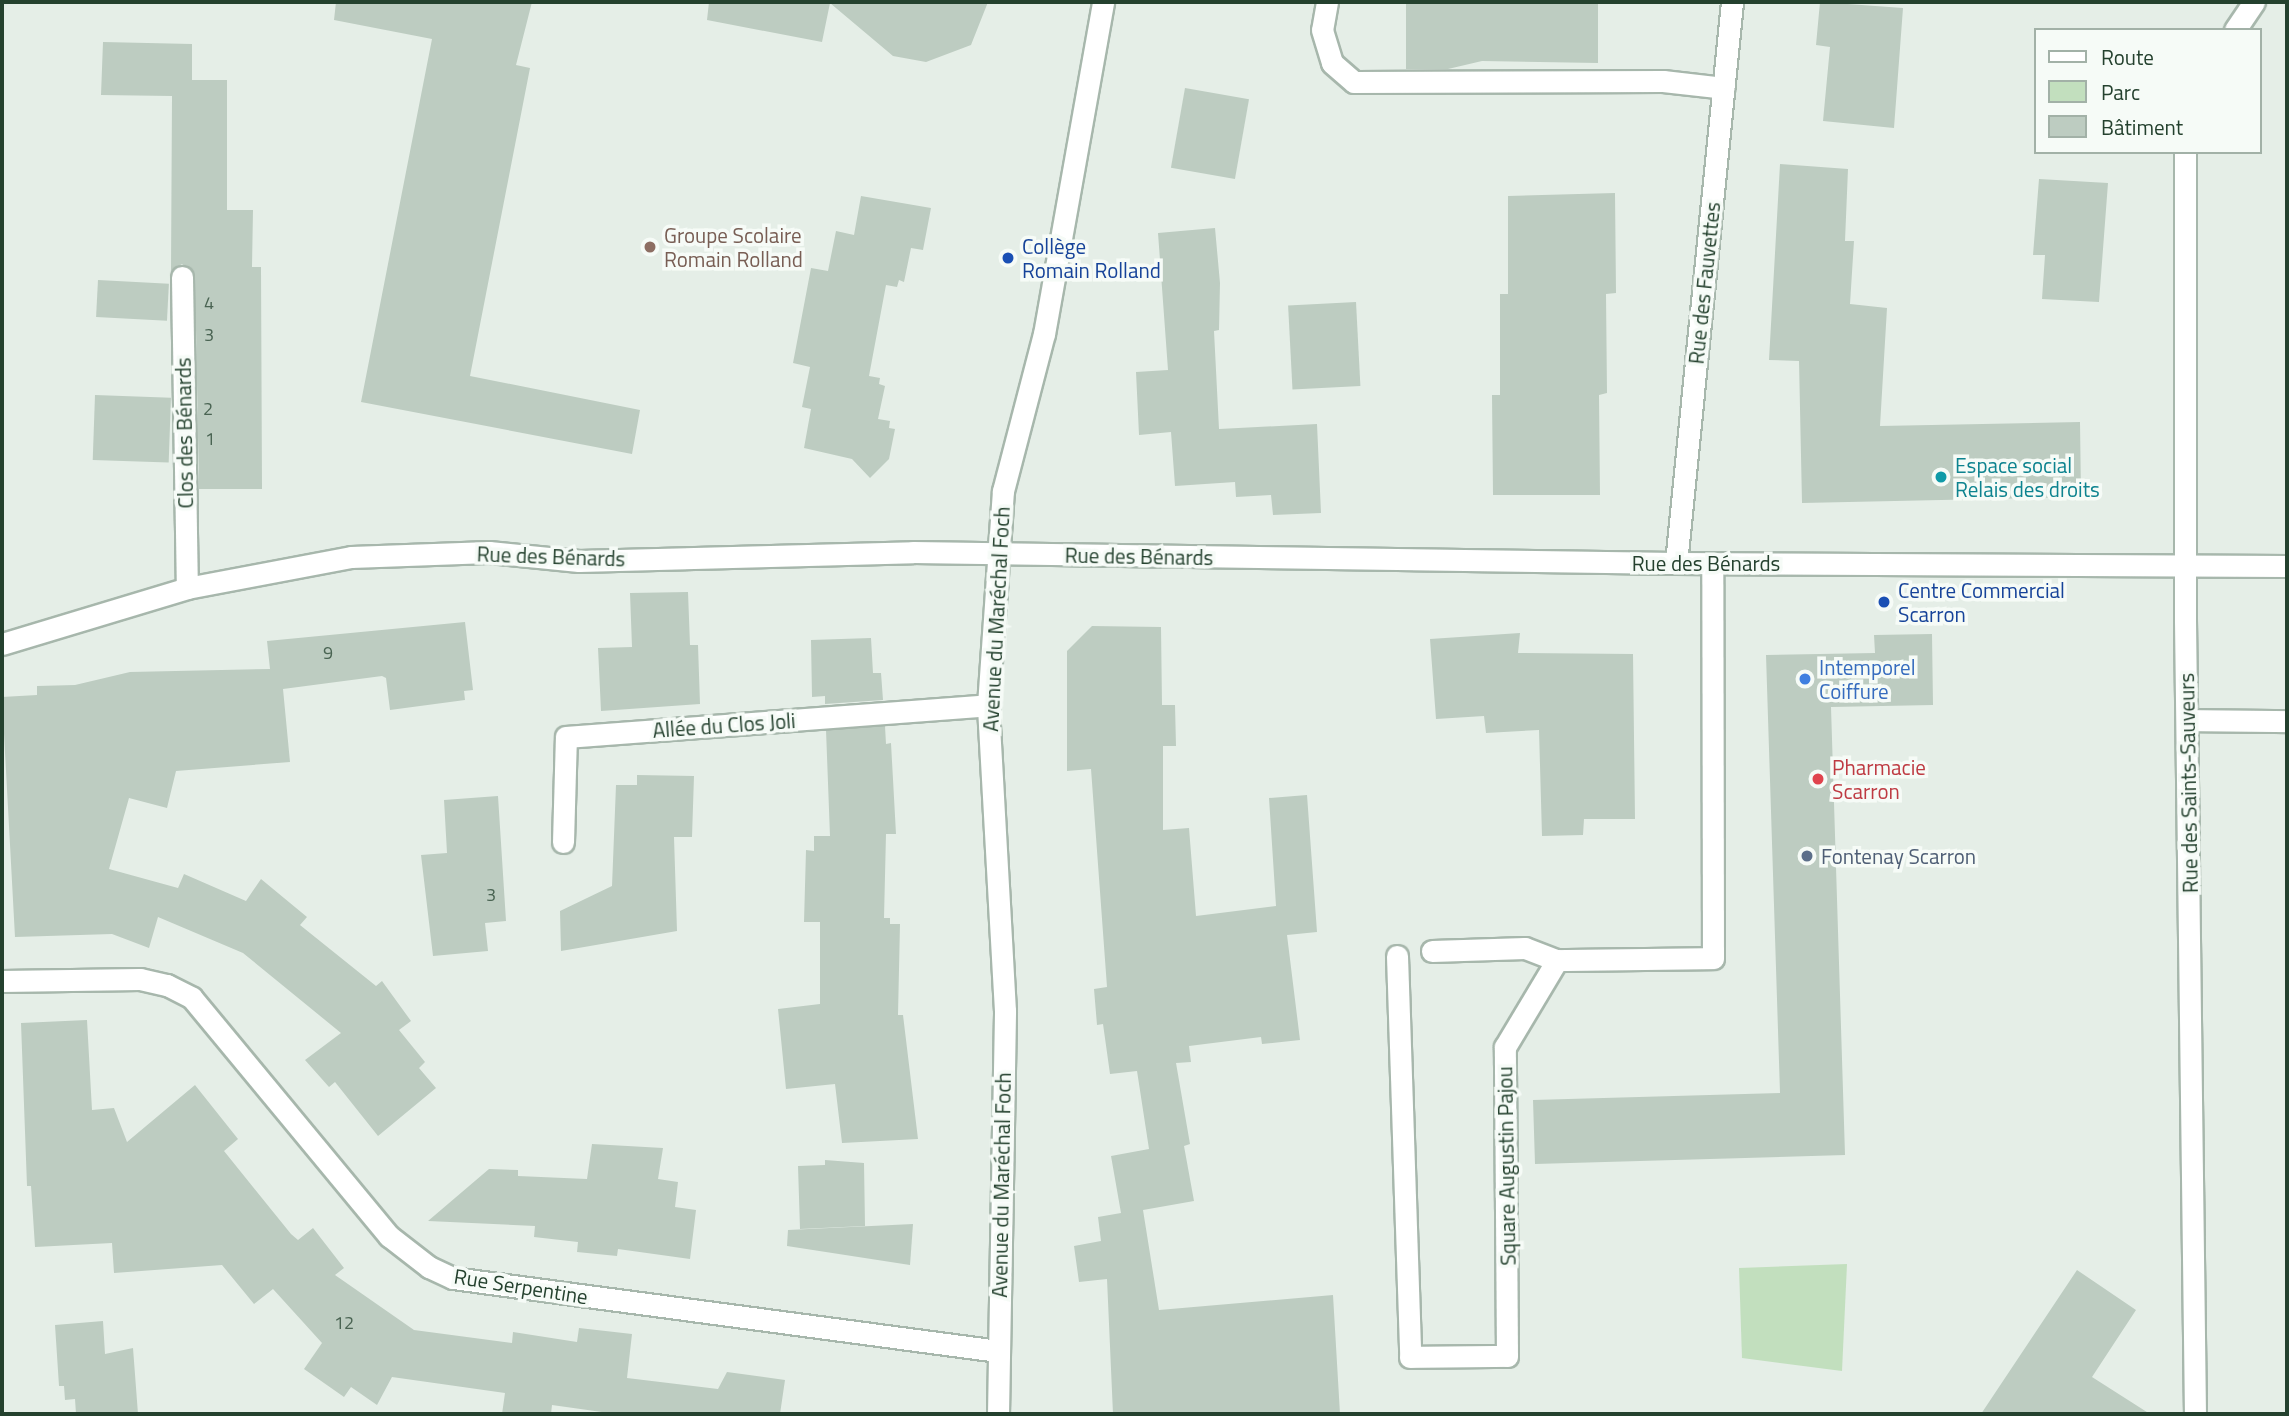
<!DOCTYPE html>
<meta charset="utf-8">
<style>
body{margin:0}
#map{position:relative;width:2289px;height:1416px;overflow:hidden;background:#e5eee7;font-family:"Titillium Web",sans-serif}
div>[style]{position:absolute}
.green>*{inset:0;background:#c2dfbe}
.building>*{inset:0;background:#bdccc1;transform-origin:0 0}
.roads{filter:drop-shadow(2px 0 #a7b7ac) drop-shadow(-2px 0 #a7b7ac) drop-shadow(0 2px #a7b7ac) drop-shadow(0 -2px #a7b7ac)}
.service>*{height:21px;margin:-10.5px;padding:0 10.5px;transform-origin:10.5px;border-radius:10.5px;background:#fff}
.minor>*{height:21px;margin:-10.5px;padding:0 10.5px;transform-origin:10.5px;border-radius:10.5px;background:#fff}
.secondary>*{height:21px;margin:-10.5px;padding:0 10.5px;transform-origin:10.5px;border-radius:10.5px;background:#fff}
.dots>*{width:19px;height:19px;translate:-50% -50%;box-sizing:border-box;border:4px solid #f6fbf7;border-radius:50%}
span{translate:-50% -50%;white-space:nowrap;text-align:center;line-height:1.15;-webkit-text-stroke:7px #f6fbf7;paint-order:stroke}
.number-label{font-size:18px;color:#4a6453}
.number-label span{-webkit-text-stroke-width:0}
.education-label{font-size:21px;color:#785e54}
.left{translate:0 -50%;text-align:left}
.transit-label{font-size:21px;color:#164399}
.street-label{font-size:21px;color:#24412e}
.culture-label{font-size:21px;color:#0d838f}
.shop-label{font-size:21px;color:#366cbe}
.health-label{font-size:21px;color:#be3a42}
.service-label{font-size:21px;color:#4e5e75}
.frame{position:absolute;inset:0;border:4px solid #24412e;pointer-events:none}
.legend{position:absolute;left:2034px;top:28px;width:228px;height:126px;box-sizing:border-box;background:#f6fbf7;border:2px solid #a2b1a7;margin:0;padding:9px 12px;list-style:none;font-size:21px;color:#24412e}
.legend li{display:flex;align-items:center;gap:14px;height:35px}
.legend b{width:35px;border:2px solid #a2b1a7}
</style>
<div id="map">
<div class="green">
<i style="clip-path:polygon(1847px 1264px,1842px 1371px,1742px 1358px,1739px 1268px)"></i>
</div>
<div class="building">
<i style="clip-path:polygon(336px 2px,532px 2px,516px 65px,530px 68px,470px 376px,640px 410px,632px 454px,361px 402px,432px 39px,334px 20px)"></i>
<i style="clip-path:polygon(709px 2px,988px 2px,971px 45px,926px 62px,893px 56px,830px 3px,822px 42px,707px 20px)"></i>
<i style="clip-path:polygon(1406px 2px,1598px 2px,1598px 63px,1482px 61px,1448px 69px,1406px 69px)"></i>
<i style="clip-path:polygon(1820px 2px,1903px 8px,1894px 128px,1823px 121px,1830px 47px,1816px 45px)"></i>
<i style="clip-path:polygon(103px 42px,192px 44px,192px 80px,227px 80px,227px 210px,253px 210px,252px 267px,261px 267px,262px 489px,199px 489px,195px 277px,182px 264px,171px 271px,172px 96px,101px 95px)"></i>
<i style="left:1185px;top:88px;width:65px;height:81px;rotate:10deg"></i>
<i style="clip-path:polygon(1780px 164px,1848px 169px,1845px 241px,1854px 241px,1850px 304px,1887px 308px,1880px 426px,2080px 422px,2081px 497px,1802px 503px,1799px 361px,1769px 360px)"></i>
<i style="clip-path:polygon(2039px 179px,2108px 183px,2099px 302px,2042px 299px,2045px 255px,2033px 255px)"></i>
<i style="clip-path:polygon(1615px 193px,1616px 293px,1606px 294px,1607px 393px,1599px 395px,1600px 495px,1493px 495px,1492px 395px,1500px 395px,1500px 294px,1508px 294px,1508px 196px)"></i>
<i style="clip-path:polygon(861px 196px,931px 208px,923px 250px,911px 248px,904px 282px,899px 280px,897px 287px,886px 285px,869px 376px,880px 378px,879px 384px,885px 386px,878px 419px,890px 421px,889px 428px,895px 429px,889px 459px,870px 478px,852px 459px,804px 448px,811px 409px,802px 407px,810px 367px,793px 363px,811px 268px,828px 271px,836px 231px,854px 235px)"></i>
<i style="clip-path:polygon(1215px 228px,1220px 283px,1219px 330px,1214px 331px,1219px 429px,1317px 424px,1321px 513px,1273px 515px,1271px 495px,1236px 497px,1235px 482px,1175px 486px,1171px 432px,1139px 435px,1136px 372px,1168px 370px,1158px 233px)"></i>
<i style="left:98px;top:280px;width:71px;height:37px;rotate:3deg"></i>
<i style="left:1356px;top:302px;width:84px;height:68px;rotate:87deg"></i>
<i style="left:95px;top:395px;width:76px;height:65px;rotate:2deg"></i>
<i style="clip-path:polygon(688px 592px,690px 645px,698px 645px,700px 704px,601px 711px,598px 648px,632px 647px,630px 593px)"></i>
<i style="clip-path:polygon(465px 622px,473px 690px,464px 691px,465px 700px,390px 710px,386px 678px,382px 676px,283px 689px,290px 762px,176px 771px,167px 808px,129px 798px,109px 869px,178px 888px,184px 874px,246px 901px,261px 879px,307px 917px,300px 925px,376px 986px,382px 981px,411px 1021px,399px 1030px,425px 1062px,419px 1068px,436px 1088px,378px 1136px,335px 1082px,329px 1087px,305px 1060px,341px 1033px,243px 953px,158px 917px,149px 948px,112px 934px,15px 937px,2px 697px,37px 695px,37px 686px,75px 685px,130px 672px,270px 669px,267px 641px)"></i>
<i style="clip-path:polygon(1092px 626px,1161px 627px,1162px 705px,1175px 705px,1176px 746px,1163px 746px,1163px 830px,1189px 828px,1196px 916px,1276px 906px,1269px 798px,1307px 795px,1317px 932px,1287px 935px,1300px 1040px,1262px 1044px,1261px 1037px,1189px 1046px,1191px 1062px,1176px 1063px,1190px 1144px,1184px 1146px,1194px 1201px,1143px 1210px,1159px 1310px,1333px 1295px,1340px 1414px,1113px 1414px,1107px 1279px,1079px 1282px,1074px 1246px,1101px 1241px,1098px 1217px,1121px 1213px,1111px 1156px,1149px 1149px,1137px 1071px,1110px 1074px,1103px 1024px,1097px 1025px,1094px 989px,1107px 987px,1091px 769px,1067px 771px,1067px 651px)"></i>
<i style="clip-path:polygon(1520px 633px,1518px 653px,1633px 654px,1635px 819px,1584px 819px,1583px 835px,1542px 836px,1539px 730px,1486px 733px,1484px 716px,1436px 719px,1430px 639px)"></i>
<i style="clip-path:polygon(1932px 634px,1933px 705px,1831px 707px,1845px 1155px,1535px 1164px,1533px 1100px,1780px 1093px,1766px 655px,1875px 653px,1874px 635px)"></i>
<i style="clip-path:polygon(871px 638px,873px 673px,881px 673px,883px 700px,825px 704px,825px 696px,812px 697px,811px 640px)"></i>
<i style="clip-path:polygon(885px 726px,886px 744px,891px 743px,896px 834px,886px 834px,884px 918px,890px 918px,890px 924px,900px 924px,898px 1015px,903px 1015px,918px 1139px,842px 1143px,835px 1084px,786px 1089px,778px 1009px,820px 1004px,820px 922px,804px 922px,806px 850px,814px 851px,814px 836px,830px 836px,826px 730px)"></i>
<i style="clip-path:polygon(637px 775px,694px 776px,692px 837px,674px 837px,677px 931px,561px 951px,560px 911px,612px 886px,616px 785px,637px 785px)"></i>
<i style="clip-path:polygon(498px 796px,506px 921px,485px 923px,488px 951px,433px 956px,421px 855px,447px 853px,444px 800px)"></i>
<i style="clip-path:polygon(87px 1020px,92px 1110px,114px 1108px,127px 1142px,195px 1085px,238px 1139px,224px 1151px,291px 1234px,298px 1240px,313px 1228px,344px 1268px,335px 1275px,414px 1330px,512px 1343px,513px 1332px,577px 1342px,579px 1328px,632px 1334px,627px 1378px,718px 1389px,727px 1372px,785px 1380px,780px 1414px,616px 1414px,552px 1405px,551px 1414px,502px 1414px,505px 1393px,392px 1377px,377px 1405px,351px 1387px,344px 1397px,304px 1369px,322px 1343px,273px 1289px,254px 1304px,222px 1265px,114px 1273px,112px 1243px,35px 1247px,31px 1186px,27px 1186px,21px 1023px)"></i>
<i style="clip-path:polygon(592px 1144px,663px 1148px,658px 1179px,678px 1182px,675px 1207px,696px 1210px,690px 1259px,618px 1249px,617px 1256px,577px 1252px,578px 1242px,534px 1237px,535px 1226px,428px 1221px,489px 1169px,518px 1170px,518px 1176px,587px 1179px)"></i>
<i style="clip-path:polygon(825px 1160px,864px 1163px,865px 1226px,800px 1229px,798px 1166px,825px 1165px)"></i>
<i style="clip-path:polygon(913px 1224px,910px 1265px,787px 1246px,788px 1230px)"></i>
<i style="clip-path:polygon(2077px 1270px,2136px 1310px,2092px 1377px,2150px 1414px,1981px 1414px)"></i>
<i style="clip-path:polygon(103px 1321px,105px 1354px,133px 1348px,138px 1414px,76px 1414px,75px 1399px,65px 1400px,64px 1386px,59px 1386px,55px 1325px)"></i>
</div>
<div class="roads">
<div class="service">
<i style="left:1327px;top:2px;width:28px;rotate:100deg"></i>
<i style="left:1322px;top:30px;width:34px;rotate:73deg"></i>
<i style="left:1332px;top:63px;width:29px;rotate:41deg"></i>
<i style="left:1354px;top:82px;width:309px;rotate:-0.2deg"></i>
<i style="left:1663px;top:81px;width:61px;rotate:6.5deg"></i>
<i style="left:182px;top:277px;width:311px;rotate:89.1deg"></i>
<i style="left:2189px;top:720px;width:98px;rotate:0.6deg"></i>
<i style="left:1432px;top:951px;width:93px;rotate:-1.8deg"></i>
<i style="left:1525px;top:948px;width:34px;rotate:21deg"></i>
<i style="left:1397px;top:956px;width:401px;rotate:88.1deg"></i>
<i style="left:1410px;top:1357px;width:97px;rotate:-0.6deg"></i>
<i style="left:1507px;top:1356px;width:309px;rotate:-90.4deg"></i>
<i style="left:1505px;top:1047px;width:101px;rotate:-59.1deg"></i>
<i style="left:1557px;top:960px;width:156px;rotate:-0.7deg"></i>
<i style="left:1713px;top:958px;width:395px;rotate:-90.1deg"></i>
</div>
<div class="minor">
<i style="left:2235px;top:30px;width:34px;rotate:-56deg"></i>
<i style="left:2185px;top:152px;width:468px;rotate:90deg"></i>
<i style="left:2185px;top:620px;width:794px;rotate:89.28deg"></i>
<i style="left:1676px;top:563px;width:564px;rotate:-84.3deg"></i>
<i style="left:2px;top:644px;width:193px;rotate:-16.8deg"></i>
<i style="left:187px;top:588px;width:167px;rotate:-10.7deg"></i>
<i style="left:351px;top:557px;width:138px;rotate:-2.1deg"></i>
<i style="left:489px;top:552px;width:90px;rotate:5.7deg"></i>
<i style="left:579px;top:561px;width:334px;rotate:-1.5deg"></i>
<i style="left:913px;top:552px;width:763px;rotate:0.83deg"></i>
<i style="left:1676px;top:563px;width:611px;rotate:0.28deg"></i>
<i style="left:563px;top:842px;width:105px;rotate:-88.4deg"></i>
<i style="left:566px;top:737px;width:423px;rotate:-4.3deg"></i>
<i style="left:2px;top:981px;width:138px;rotate:-0.8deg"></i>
<i style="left:140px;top:979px;width:28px;rotate:13deg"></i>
<i style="left:167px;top:985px;width:28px;rotate:27deg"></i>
<i style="left:192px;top:998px;width:309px;rotate:50.4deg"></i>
<i style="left:389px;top:1236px;width:51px;rotate:37.8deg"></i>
<i style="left:429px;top:1267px;width:26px;rotate:25deg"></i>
<i style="left:453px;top:1278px;width:550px;rotate:7.63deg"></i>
</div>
<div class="secondary">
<i style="left:998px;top:1414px;width:403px;rotate:-89deg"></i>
<i style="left:1005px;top:1011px;width:306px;rotate:-93.2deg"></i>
<i style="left:988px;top:705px;width:215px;rotate:-86deg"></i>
<i style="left:1003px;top:491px;width:162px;rotate:-75.4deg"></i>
<i style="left:1044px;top:334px;width:337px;rotate:-79.9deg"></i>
</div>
</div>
<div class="dots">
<i style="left:650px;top:247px;background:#8d6e63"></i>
<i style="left:1008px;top:258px;background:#1a4fb4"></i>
<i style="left:1941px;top:477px;background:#0f9aa8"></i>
<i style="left:1884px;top:602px;background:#1a4fb4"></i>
<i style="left:1805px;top:679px;background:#3f7fe0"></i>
<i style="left:1818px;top:779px;background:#e0444e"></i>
<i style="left:1807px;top:856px;background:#5c6f8a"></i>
</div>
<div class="number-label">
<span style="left:209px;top:303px">4</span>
<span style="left:209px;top:335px">3</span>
<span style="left:208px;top:409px">2</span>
<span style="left:210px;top:439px">1</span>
<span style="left:328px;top:653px">9</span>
<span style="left:491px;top:895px">3</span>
<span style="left:344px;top:1323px">12</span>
</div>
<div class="education-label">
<span class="left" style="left:664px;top:247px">Groupe Scolaire<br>Romain Rolland</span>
</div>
<div class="transit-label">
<span class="left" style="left:1022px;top:258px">Collège<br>Romain Rolland</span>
<span class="left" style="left:1898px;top:602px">Centre Commercial<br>Scarron</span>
</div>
<div class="street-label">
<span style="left:1704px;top:283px;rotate:-84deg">Rue des Fauvettes</span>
<span style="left:184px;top:433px;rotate:-91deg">Clos des Bénards</span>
<span style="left:551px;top:556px;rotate:2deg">Rue des Bénards</span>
<span style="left:1139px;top:556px;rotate:1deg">Rue des Bénards</span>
<span style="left:1706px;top:563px">Rue des Bénards</span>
<span style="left:996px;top:619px;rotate:-87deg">Avenue du Maréchal Foch</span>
<span style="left:724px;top:725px;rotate:-4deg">Allée du Clos Joli</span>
<span style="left:2188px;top:783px;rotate:-91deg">Rue des Saints-Sauveurs</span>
<span style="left:1506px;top:1166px;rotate:-91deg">Square Augustin Pajou</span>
<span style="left:1001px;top:1185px;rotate:-89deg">Avenue du Maréchal Foch</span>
<span style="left:521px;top:1286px;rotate:9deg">Rue Serpentine</span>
</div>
<div class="culture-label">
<span class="left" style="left:1955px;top:477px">Espace social<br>Relais des droits</span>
</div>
<div class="shop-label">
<span class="left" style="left:1819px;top:679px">Intemporel<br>Coiffure</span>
</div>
<div class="health-label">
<span class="left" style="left:1832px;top:779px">Pharmacie<br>Scarron</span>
</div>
<div class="service-label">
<span class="left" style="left:1821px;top:856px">Fontenay Scarron</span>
</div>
<div class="frame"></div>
<ul class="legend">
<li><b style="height:9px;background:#fff"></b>Route</li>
<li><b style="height:19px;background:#c2dfbe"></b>Parc</li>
<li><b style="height:19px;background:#bdccc1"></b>Bâtiment</li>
</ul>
</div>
